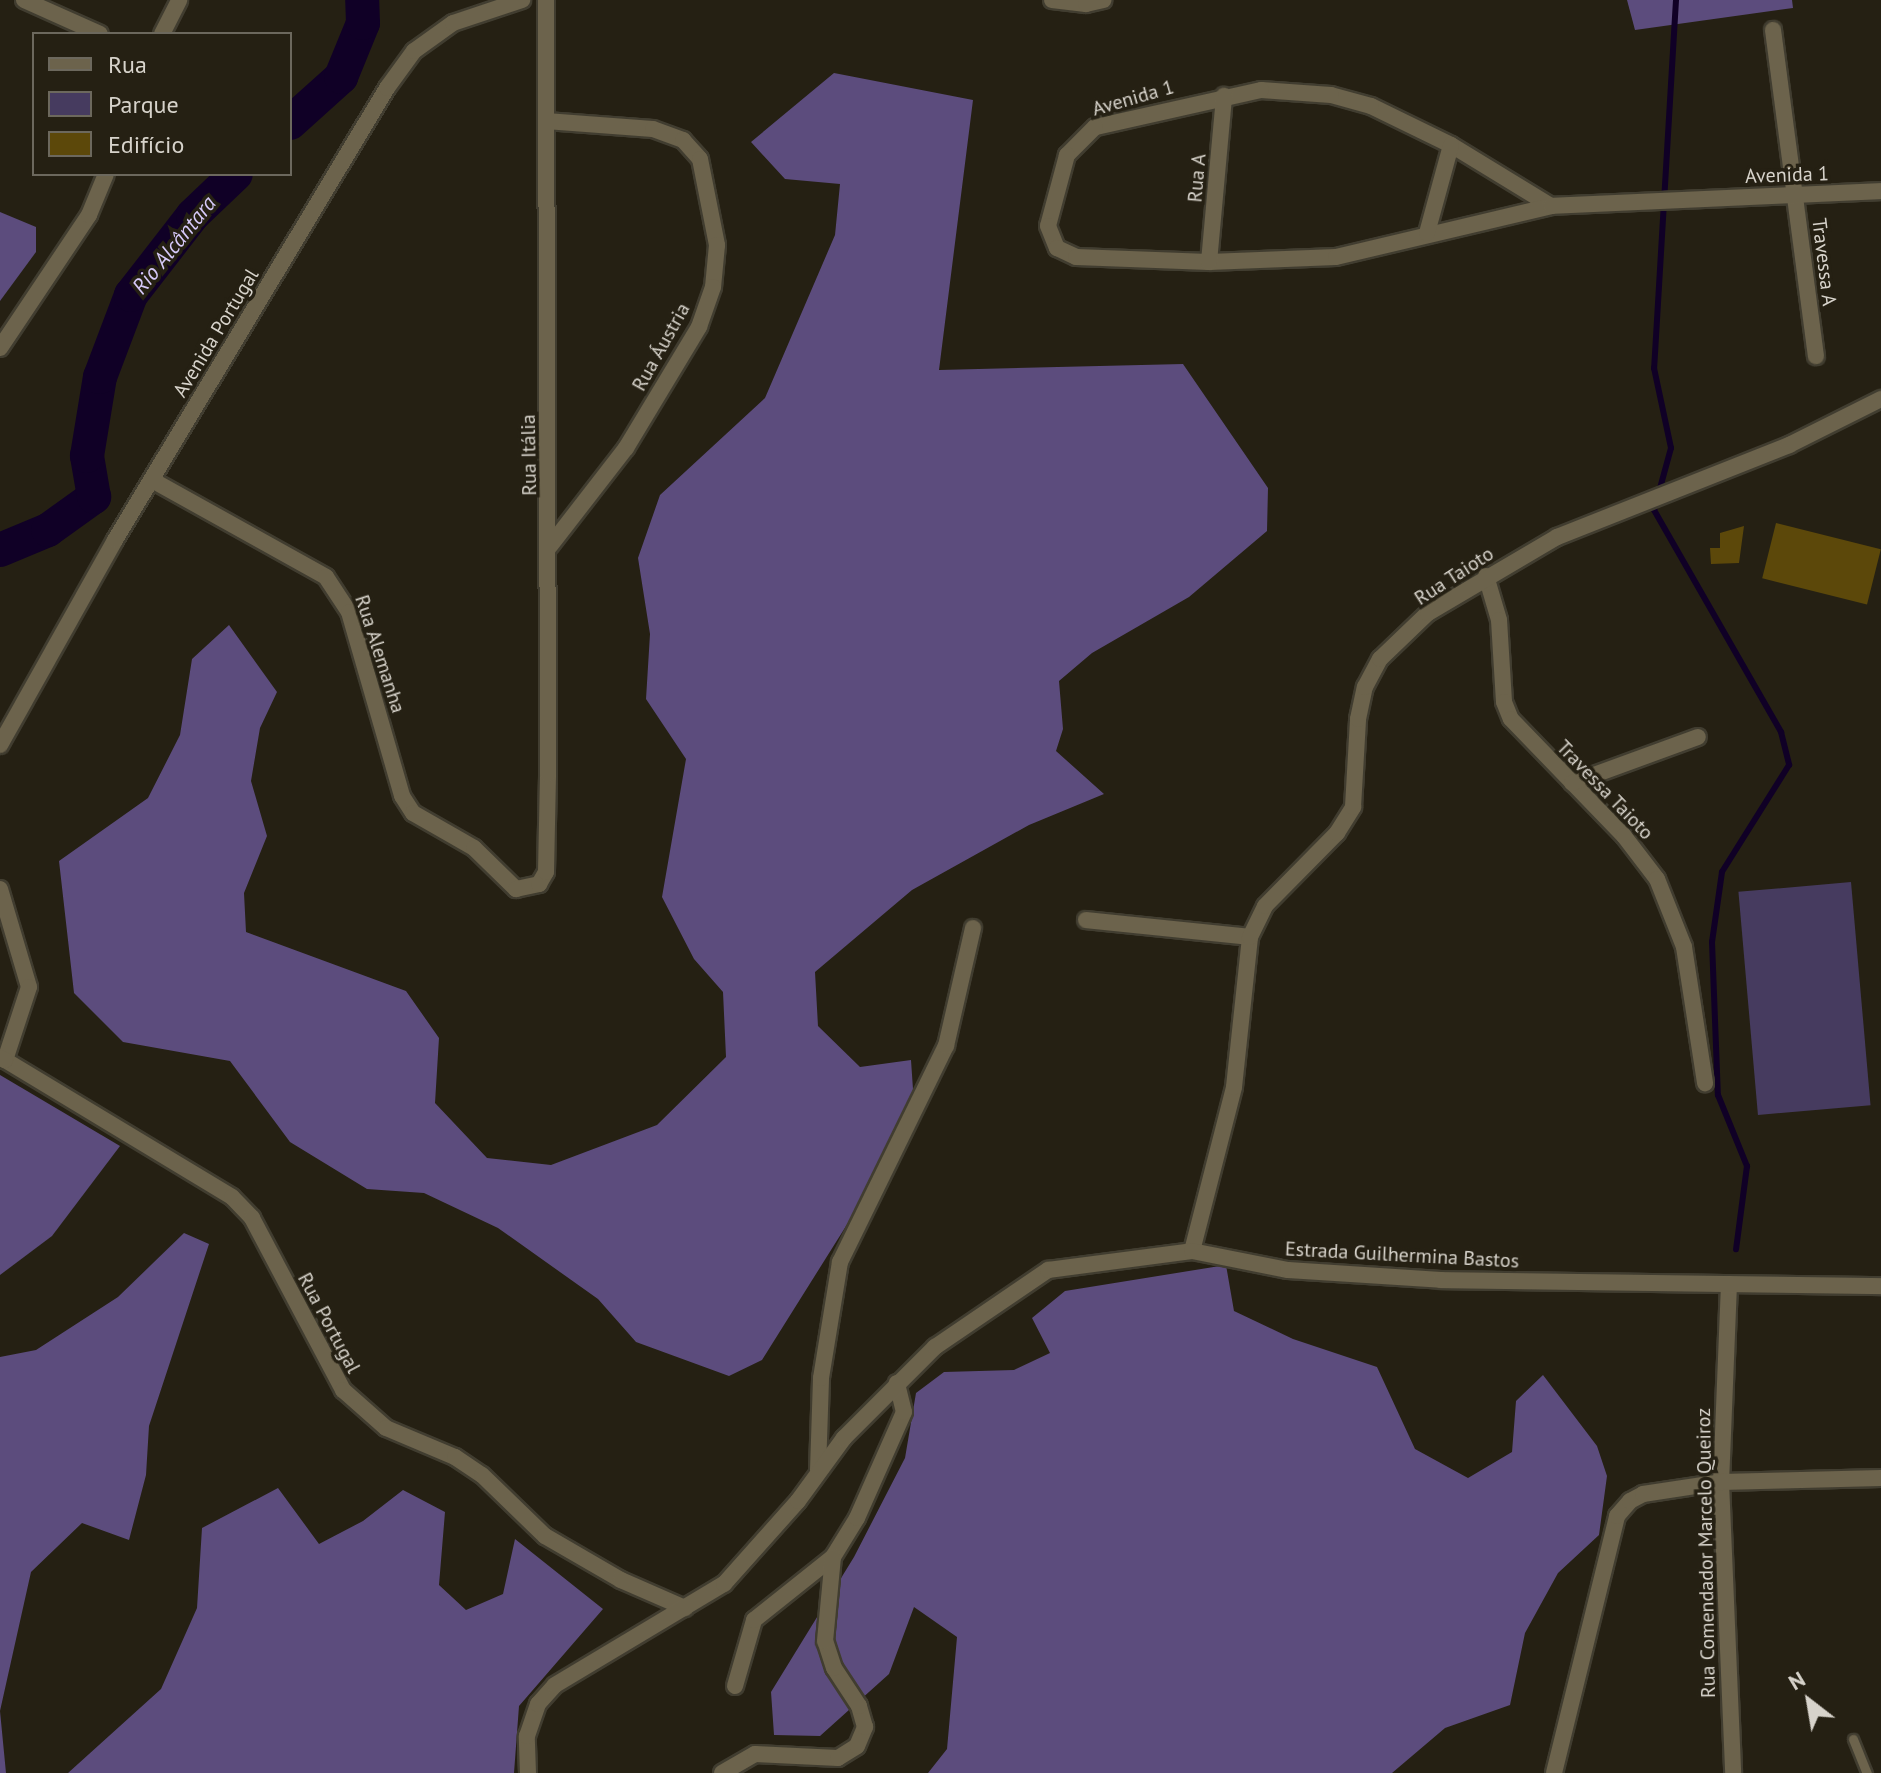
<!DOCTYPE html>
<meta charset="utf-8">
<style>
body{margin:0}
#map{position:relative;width:1881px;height:1773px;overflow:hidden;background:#252013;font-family:"PT Sans",sans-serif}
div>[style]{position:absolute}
.green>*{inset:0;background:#463b5f;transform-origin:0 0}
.forest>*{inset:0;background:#5c4c7d}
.stream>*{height:6px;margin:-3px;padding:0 3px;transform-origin:3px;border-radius:3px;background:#100026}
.river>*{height:34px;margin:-17px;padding:0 17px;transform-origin:17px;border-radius:17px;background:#100026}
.building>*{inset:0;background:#5c480a;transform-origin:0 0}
.roads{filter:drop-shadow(2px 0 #413d30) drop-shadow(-2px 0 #413d30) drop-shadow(0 2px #413d30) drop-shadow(0 -2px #413d30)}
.service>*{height:9px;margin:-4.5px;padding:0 4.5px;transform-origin:4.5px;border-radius:4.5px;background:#6c634c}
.minor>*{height:16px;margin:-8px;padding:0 8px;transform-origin:8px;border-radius:8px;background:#6c634c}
.tertiary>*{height:16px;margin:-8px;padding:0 8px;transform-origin:8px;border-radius:8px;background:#6c634c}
span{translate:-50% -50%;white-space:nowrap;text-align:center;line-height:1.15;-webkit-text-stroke:7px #252013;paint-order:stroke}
.street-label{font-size:20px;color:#d7d3cb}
.water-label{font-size:22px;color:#d6c9f8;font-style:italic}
.legend{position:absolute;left:32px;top:32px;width:260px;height:144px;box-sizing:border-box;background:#252013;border:2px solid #6c685d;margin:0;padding:10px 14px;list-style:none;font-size:24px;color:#d7d3cb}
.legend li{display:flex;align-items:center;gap:16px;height:40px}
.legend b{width:40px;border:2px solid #6c685d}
.north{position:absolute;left:1769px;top:1661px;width:80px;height:80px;-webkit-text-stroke:6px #252013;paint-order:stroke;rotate:329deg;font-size:22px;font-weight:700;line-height:32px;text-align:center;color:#d7d3cb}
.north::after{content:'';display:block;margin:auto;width:28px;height:36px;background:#d7d3cb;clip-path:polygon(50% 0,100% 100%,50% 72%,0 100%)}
</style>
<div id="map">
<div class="green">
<i style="left:1851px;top:882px;width:224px;height:113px;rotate:85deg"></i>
</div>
<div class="forest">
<i style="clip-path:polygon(1627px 0,1792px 0,1793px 8px,1635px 30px)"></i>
<i style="clip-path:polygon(834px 73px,973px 100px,939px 370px,1183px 364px,1268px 488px,1267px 531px,1189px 597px,1092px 653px,1059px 681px,1063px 729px,1056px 751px,1104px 794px,1029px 825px,912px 890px,815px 972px,818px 1026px,860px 1067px,911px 1060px,914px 1104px,863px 1199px,762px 1360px,729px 1376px,636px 1342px,598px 1299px,498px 1228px,424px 1193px,367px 1189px,290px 1142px,230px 1061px,123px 1042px,74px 993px,59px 861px,148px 798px,180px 735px,192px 659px,229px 625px,277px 692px,260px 728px,251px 781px,267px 836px,244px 893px,246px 932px,406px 991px,439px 1038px,435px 1103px,487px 1158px,551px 1165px,657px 1125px,726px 1057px,723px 992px,694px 959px,662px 897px,686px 759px,646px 699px,650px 634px,638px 558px,660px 495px,765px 398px,835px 235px,840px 184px,785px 179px,751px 142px)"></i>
<i style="clip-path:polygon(0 212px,36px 227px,36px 252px,0 301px)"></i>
<i style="clip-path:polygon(0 1075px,120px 1146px,52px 1236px,0 1275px)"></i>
<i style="clip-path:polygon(184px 1233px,209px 1244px,149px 1426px,146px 1475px,129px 1540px,82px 1523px,31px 1572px,0 1711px,6px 1773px,0 1773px,0 1357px,36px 1350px,118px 1297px)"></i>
<i style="clip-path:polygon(1226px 1265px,1234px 1311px,1293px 1339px,1377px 1367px,1415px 1449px,1468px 1478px,1512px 1452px,1516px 1401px,1543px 1375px,1597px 1446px,1607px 1476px,1599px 1535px,1558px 1573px,1525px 1633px,1510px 1705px,1445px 1728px,1392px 1773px,928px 1773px,947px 1749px,957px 1637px,914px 1607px,889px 1674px,820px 1736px,774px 1735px,771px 1692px,854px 1557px,905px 1458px,916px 1393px,944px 1372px,1014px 1370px,1050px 1353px,1032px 1318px,1065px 1291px)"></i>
<i style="clip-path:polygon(278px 1488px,319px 1544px,363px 1521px,403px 1490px,445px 1512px,439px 1585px,466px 1610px,503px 1594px,515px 1539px,603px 1609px,519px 1706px,514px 1773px,68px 1773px,161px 1689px,197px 1608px,202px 1528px)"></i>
</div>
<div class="stream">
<i style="left:1676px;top:0;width:369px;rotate:93.4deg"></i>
<i style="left:1654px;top:368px;width:82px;rotate:78deg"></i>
<i style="left:1671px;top:448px;width:64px;rotate:105.3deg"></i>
<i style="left:1654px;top:510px;width:256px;rotate:60.2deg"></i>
<i style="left:1781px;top:732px;width:34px;rotate:76deg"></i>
<i style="left:1789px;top:765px;width:126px;rotate:122.1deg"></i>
<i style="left:1722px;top:872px;width:71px;rotate:98.1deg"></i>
<i style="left:1712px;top:942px;width:153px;rotate:87.8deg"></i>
<i style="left:1718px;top:1095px;width:77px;rotate:67.8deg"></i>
<i style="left:1747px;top:1166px;width:84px;rotate:97.5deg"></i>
</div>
<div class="river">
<i style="left:290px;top:123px;width:69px;rotate:-42deg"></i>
<i style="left:341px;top:77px;width:58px;rotate:-67.8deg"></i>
<i style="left:363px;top:23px;width:23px;rotate:-92deg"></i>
<i style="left:0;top:550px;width:52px;rotate:-22.6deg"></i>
<i style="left:48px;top:530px;width:57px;rotate:-35.7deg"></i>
<i style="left:94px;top:497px;width:42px;rotate:-99.7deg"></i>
<i style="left:87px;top:456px;width:80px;rotate:-80.7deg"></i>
<i style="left:100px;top:377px;width:88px;rotate:-69.3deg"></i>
<i style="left:131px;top:295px;width:101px;rotate:-52.2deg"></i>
<i style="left:193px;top:215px;width:59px;rotate:-43.6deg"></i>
</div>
<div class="building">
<i style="left:1776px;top:523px;width:108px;height:57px;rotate:14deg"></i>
<i style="clip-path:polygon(1744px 526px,1739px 563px,1711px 564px,1710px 548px,1720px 548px,1720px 533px)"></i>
</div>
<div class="roads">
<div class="service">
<i style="left:1853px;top:1739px;width:37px;rotate:68deg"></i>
</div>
<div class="minor">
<i style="left:24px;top:0;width:83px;rotate:24.1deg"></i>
<i style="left:1052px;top:0;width:34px;rotate:7deg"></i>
<i style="left:1086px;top:4px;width:18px;rotate:-13deg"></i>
<i style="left:1773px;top:30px;width:329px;rotate:82.5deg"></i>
<i style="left:162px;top:34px;width:38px;rotate:-63deg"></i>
<i style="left:546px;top:121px;width:107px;rotate:4.3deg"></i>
<i style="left:653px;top:129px;width:32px;rotate:20deg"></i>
<i style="left:683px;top:140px;width:25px;rotate:48deg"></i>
<i style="left:700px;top:159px;width:88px;rotate:78.8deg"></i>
<i style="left:717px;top:245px;width:42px;rotate:95.4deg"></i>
<i style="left:713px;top:287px;width:42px;rotate:109.3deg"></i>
<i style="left:699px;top:327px;width:141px;rotate:121.1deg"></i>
<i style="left:626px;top:448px;width:124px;rotate:127.8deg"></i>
<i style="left:1551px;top:206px;width:117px;rotate:-148.6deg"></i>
<i style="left:1451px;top:145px;width:89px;rotate:-154deg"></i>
<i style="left:1371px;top:106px;width:41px;rotate:-164.6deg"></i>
<i style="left:1331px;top:95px;width:70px;rotate:-175.9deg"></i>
<i style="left:1261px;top:90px;width:170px;rotate:167.4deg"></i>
<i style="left:1095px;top:127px;width:40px;rotate:135deg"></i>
<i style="left:1067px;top:155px;width:73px;rotate:105deg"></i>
<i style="left:1048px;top:226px;width:24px;rotate:68deg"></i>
<i style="left:1057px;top:248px;width:21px;rotate:25deg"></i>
<i style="left:1076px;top:257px;width:133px;rotate:2.2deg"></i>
<i style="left:1209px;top:262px;width:127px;rotate:-2.3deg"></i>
<i style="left:1336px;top:257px;width:221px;rotate:-13.3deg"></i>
<i style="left:1551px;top:206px;width:330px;rotate:-2.6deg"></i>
<i style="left:1427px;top:233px;width:91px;rotate:-74.7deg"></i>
<i style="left:1209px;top:262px;width:167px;rotate:-84.8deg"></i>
<i style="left:0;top:348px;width:160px;rotate:-56.2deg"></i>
<i style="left:89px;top:215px;width:44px;rotate:-67.5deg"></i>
<i style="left:152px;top:480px;width:199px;rotate:29.1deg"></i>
<i style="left:326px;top:577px;width:42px;rotate:56.7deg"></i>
<i style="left:349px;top:612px;width:191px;rotate:73.9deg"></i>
<i style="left:402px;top:796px;width:20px;rotate:57deg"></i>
<i style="left:413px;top:813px;width:70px;rotate:29.8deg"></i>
<i style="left:474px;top:848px;width:59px;rotate:44.3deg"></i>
<i style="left:516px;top:889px;width:24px;rotate:-12deg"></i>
<i style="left:539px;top:884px;width:14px;rotate:-60deg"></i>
<i style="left:546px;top:872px;width:98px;rotate:-88.8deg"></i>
<i style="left:548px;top:774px;width:774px;rotate:-90.15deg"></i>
<i style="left:1486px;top:576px;width:46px;rotate:73.5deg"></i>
<i style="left:1499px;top:620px;width:82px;rotate:86.5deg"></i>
<i style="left:1504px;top:702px;width:18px;rotate:68deg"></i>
<i style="left:1511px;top:719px;width:163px;rotate:46deg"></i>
<i style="left:1624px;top:836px;width:54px;rotate:52.5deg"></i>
<i style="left:1657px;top:879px;width:73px;rotate:68.3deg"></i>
<i style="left:1684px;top:947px;width:138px;rotate:81.2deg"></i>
<i style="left:1572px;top:783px;width:134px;rotate:-20.1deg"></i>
<i style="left:1086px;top:920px;width:165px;rotate:5.9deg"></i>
<i style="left:5px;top:1060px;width:265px;rotate:31.1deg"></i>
<i style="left:232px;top:1197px;width:29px;rotate:46deg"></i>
<i style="left:252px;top:1218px;width:195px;rotate:62.1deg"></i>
<i style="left:343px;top:1390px;width:57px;rotate:41.5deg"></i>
<i style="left:386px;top:1428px;width:75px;rotate:22.8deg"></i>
<i style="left:455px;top:1457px;width:32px;rotate:34deg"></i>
<i style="left:482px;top:1475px;width:88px;rotate:44.1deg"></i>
<i style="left:545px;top:1536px;width:88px;rotate:30.1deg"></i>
<i style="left:621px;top:1580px;width:70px;rotate:23.6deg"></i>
<i style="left:1192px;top:1251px;width:169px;rotate:-75.6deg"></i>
<i style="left:1234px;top:1087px;width:151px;rotate:-83.9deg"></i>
<i style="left:1250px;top:937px;width:34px;rotate:-64deg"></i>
<i style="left:1265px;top:906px;width:103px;rotate:-45.4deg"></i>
<i style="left:1337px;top:833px;width:31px;rotate:-58deg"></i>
<i style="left:1353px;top:807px;width:88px;rotate:-86.7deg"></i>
<i style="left:1358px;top:719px;width:33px;rotate:-78deg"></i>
<i style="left:1365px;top:687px;width:32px;rotate:-62deg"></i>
<i style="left:1380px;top:659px;width:66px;rotate:-43.8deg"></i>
<i style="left:1428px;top:613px;width:150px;rotate:-30.5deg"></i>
<i style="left:1557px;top:537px;width:250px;rotate:-21.6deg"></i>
<i style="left:1789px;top:445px;width:103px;rotate:-26.6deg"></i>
<i style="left:1729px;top:1284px;width:198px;rotate:92.3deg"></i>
<i style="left:1721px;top:1482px;width:291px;rotate:87.6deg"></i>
<i style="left:818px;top:1470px;width:92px;rotate:-88.1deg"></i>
<i style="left:821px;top:1378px;width:118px;rotate:-80.7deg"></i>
<i style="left:840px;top:1262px;width:241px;rotate:-63.9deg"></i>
<i style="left:946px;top:1046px;width:121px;rotate:-77.1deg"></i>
<i style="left:735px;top:1686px;width:69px;rotate:-73.9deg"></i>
<i style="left:754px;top:1620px;width:101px;rotate:-38.6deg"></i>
<i style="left:833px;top:1557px;width:46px;rotate:-58.4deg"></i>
<i style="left:857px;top:1518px;width:116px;rotate:-66.1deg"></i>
<i style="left:904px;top:1412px;width:30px;rotate:-104deg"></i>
<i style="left:528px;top:1773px;width:37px;rotate:-92deg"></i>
<i style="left:527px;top:1736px;width:34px;rotate:-71deg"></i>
<i style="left:538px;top:1704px;width:25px;rotate:-48deg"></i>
<i style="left:555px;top:1685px;width:197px;rotate:-30.9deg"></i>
<i style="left:724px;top:1584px;width:111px;rotate:-48.3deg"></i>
<i style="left:798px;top:1501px;width:78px;rotate:-53.9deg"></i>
<i style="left:844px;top:1438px;width:129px;rotate:-45deg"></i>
<i style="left:935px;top:1347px;width:137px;rotate:-34.3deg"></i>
<i style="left:1048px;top:1270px;width:145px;rotate:-7.5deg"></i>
<i style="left:1192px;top:1251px;width:98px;rotate:11.2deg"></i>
<i style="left:1288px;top:1270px;width:153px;rotate:3.7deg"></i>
<i style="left:1441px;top:1280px;width:440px;rotate:0.8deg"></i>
<i style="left:722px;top:1773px;width:38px;rotate:-30deg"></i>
<i style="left:755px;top:1754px;width:83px;rotate:2.8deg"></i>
<i style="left:838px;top:1758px;width:22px;rotate:-32deg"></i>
<i style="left:857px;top:1746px;width:21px;rotate:-67deg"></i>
<i style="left:865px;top:1727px;width:22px;rotate:-106deg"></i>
<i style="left:859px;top:1706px;width:45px;rotate:-123.3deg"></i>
<i style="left:834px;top:1668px;width:28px;rotate:-108deg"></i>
<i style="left:825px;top:1641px;width:84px;rotate:-84.6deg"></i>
<i style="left:1554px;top:1773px;width:265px;rotate:-76.2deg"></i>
<i style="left:1617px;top:1516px;width:20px;rotate:-49deg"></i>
<i style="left:1630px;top:1501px;width:15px;rotate:-28deg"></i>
<i style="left:1643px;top:1494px;width:79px;rotate:-8.7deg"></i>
<i style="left:1721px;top:1482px;width:160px;rotate:-1.4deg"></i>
</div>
<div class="tertiary">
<i style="left:0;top:745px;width:235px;rotate:-60.7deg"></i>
<i style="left:115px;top:540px;width:528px;rotate:-58.96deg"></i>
<i style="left:387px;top:88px;width:46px;rotate:-53.9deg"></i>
<i style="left:414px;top:51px;width:48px;rotate:-35.7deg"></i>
<i style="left:453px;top:23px;width:73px;rotate:-18.4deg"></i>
<i style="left:0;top:889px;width:102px;rotate:73.5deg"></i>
<i style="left:29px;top:987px;width:77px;rotate:108.2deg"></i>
<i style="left:5px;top:1060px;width:5px;rotate:-158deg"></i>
</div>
</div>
<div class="street-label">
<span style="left:1133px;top:98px;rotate:-16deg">Avenida 1</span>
<span style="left:1787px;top:175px;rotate:-2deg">Avenida 1</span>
<span style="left:1197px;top:178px;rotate:-85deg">Rua A</span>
<span style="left:1824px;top:262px;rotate:83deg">Travessa A</span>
<span style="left:216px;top:333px;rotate:-59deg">Avenida Portugal</span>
<span style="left:661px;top:347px;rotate:-61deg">Rua Áustria</span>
<span style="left:529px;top:455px;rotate:-91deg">Rua Itália</span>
<span style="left:1454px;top:576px;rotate:-33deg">Rua Taioto</span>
<span style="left:380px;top:654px;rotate:72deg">Rua Alemanha</span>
<span style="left:1605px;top:790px;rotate:46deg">Travessa Taioto</span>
<span style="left:1402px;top:1255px;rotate:3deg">Estrada Guilhermina Bastos</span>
<span style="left:329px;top:1323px;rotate:62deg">Rua Portugal</span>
<span style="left:1706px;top:1553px;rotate:-91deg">Rua Comendador Marcelo Queiroz</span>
</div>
<div class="water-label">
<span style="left:174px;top:245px;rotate:-51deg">Rio Alcântara</span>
</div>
<ul class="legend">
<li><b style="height:10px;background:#6c634c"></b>Rua</li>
<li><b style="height:22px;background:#463b5f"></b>Parque</li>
<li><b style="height:22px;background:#5c480a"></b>Edifício</li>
</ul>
<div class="north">N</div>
</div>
